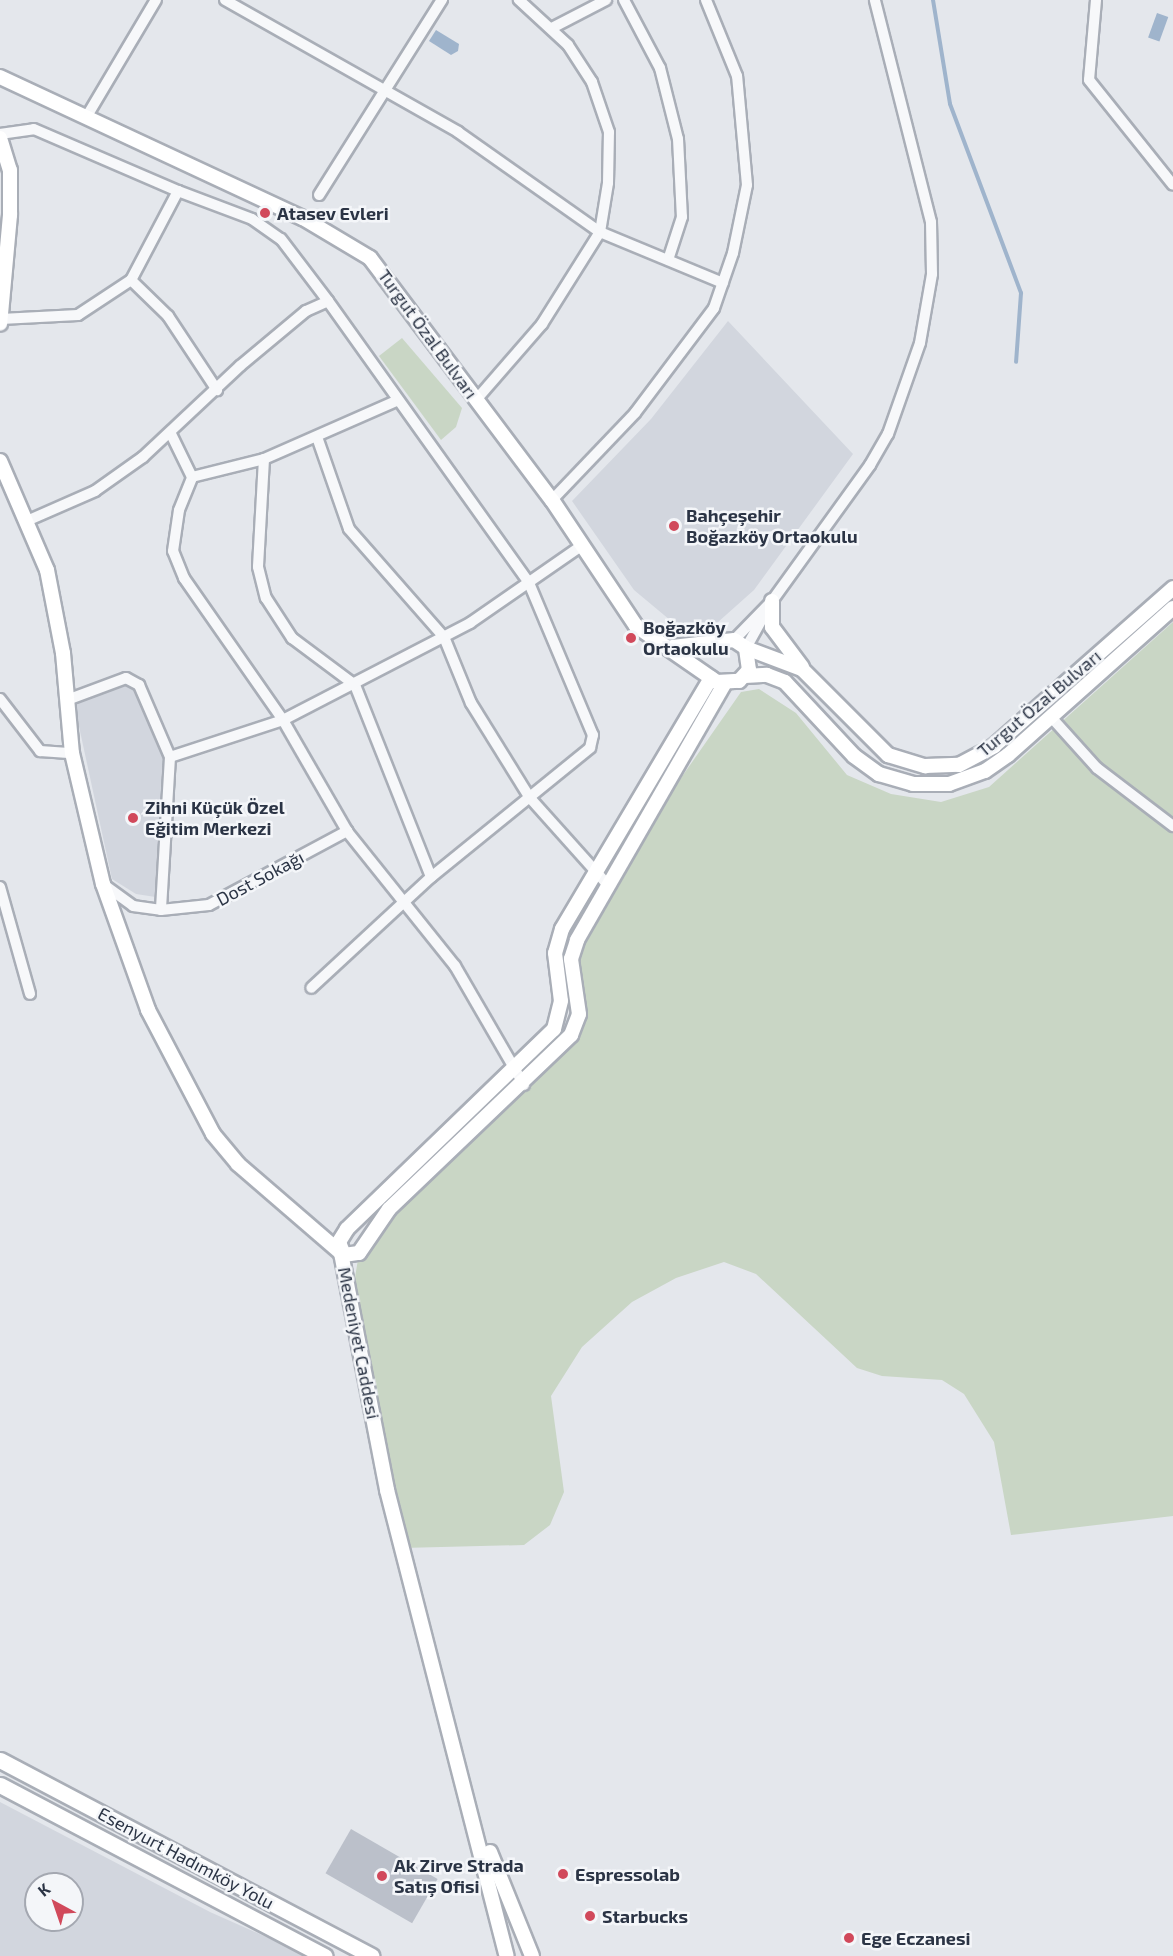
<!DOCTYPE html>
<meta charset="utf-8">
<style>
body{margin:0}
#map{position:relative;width:1173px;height:1956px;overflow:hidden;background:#e4e7ec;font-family:"Exo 2",sans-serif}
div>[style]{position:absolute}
.built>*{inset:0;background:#d2d6de}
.green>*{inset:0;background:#c9d6c5}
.water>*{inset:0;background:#9fb4cc;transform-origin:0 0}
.stream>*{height:4px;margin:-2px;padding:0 2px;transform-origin:2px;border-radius:2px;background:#9fb4cc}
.building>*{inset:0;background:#bbc0ca;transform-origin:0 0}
.roads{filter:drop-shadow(2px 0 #a9aeb7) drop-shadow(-2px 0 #a9aeb7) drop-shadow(0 2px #a9aeb7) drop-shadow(0 -2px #a9aeb7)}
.street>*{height:10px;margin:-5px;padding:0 5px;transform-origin:5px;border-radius:5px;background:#f7f8fa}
.secondary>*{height:14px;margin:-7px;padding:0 7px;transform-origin:7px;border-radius:7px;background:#fff}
.primary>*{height:15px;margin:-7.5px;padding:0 7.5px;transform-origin:7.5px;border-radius:7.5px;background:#fff}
.dots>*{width:16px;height:16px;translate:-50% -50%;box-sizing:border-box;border:3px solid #f4f6f9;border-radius:50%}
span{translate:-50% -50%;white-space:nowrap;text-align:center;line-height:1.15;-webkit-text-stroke:5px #f4f6f9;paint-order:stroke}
.poi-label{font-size:18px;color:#2b3445;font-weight:700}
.left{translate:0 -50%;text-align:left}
.street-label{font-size:18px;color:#2b3445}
.north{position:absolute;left:24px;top:1872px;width:60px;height:60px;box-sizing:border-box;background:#f4f6f9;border:2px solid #a4a8b1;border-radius:50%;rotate:320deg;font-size:16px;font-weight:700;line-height:24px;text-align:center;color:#2b3445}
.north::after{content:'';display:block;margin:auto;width:21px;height:27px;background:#d1495b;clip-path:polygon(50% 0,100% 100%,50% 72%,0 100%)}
</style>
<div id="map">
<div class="built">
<i style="clip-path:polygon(728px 321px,853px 454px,754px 590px,708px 631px,682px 630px,634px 590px,572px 501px,651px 419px)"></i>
<i style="clip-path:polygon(126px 678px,139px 685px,170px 757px,162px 898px,136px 894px,112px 879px,75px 708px,84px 695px)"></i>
<i style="clip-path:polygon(evenodd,0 1802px,210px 1912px,309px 1956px,0 1956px,0 1802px,36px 1884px,72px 1884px,72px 1920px,36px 1920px,36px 1884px)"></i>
</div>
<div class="green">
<i style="clip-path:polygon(402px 338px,462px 408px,456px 427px,441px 440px,379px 356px)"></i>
<i style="clip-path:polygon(1173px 622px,1173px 1516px,1011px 1535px,994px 1442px,964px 1394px,942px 1380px,882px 1376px,857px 1368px,756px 1274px,724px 1262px,676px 1278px,632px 1302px,582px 1347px,551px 1396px,564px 1492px,550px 1525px,524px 1545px,402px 1548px,352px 1296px,359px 1253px,370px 1234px,577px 1022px,571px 959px,607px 884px,741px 692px,759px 689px,796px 713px,847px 775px,891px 794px,941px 802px,989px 787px)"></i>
</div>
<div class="water">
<i style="left:1157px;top:13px;width:12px;height:26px;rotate:20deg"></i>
<i style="clip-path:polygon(436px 30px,459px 44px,458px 51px,451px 55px,429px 41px)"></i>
</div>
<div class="stream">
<i style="left:933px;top:0;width:105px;rotate:80.7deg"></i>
<i style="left:950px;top:104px;width:202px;rotate:69.4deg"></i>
<i style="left:1021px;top:293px;width:69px;rotate:94.1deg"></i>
</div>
<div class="building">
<i style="left:351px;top:1829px;width:100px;height:51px;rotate:30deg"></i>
</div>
<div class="roads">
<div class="street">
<i style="left:225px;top:0;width:268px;rotate:29.5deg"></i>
<i style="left:458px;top:132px;width:174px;rotate:35.2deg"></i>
<i style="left:600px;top:232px;width:133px;rotate:22.5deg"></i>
<i style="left:624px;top:0;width:77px;rotate:62.1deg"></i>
<i style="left:660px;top:68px;width:73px;rotate:75.8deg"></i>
<i style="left:678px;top:139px;width:78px;rotate:87.1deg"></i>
<i style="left:682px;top:217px;width:45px;rotate:108deg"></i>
<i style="left:1096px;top:0;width:80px;rotate:95deg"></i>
<i style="left:1089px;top:80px;width:134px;rotate:51.3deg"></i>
<i style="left:552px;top:28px;width:61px;rotate:-27.4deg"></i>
<i style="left:87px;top:116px;width:135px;rotate:-59.3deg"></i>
<i style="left:0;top:134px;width:34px;rotate:-8deg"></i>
<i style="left:34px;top:129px;width:157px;rotate:23.3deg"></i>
<i style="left:178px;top:191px;width:101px;rotate:117.8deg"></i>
<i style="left:178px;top:191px;width:79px;rotate:20.7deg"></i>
<i style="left:252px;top:219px;width:35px;rotate:35deg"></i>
<i style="left:281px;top:239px;width:78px;rotate:52.8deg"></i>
<i style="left:319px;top:195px;width:231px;rotate:-57.8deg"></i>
<i style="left:1px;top:319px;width:77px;rotate:-3deg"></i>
<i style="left:78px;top:315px;width:64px;rotate:-33.4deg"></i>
<i style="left:131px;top:280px;width:52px;rotate:44.2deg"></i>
<i style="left:168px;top:316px;width:89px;rotate:56.5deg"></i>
<i style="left:476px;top:400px;width:101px;rotate:-49deg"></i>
<i style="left:542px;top:324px;width:109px;rotate:-57.8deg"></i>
<i style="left:600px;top:232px;width:50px;rotate:-80.7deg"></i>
<i style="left:608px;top:183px;width:51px;rotate:-88.9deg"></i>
<i style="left:609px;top:132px;width:53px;rotate:-108.8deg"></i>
<i style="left:592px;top:82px;width:44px;rotate:-123deg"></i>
<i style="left:568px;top:45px;width:67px;rotate:-137.4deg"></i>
<i style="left:171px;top:434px;width:48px;rotate:64deg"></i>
<i style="left:192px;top:477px;width:74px;rotate:-14deg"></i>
<i style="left:264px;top:459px;width:144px;rotate:-23.7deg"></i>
<i style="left:317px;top:437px;width:97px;rotate:70.8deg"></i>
<i style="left:349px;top:529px;width:144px;rotate:48.7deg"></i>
<i style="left:444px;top:637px;width:71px;rotate:67.8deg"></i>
<i style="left:471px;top:703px;width:112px;rotate:58.2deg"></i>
<i style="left:530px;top:798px;width:115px;rotate:48.2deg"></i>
<i style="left:264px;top:459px;width:108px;rotate:93.2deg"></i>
<i style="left:258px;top:567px;width:32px;rotate:76deg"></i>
<i style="left:266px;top:598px;width:48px;rotate:57deg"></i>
<i style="left:292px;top:638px;width:79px;rotate:36.7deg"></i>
<i style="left:355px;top:685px;width:206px;rotate:68.4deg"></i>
<i style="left:552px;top:500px;width:120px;rotate:-46.3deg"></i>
<i style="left:635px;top:413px;width:131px;rotate:-53deg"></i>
<i style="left:714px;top:308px;width:58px;rotate:-70.9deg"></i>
<i style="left:733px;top:253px;width:69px;rotate:-78.4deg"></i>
<i style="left:747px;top:185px;width:109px;rotate:-95.2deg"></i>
<i style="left:737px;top:76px;width:82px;rotate:-112.2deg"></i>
<i style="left:29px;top:520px;width:72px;rotate:-23.7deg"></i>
<i style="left:95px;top:491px;width:59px;rotate:-35.3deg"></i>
<i style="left:143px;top:457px;width:133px;rotate:-43.2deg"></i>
<i style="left:240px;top:366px;width:86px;rotate:-39.8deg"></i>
<i style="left:306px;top:311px;width:24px;rotate:-24deg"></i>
<i style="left:328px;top:301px;width:346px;rotate:54.5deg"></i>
<i style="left:529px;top:583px;width:165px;rotate:67.2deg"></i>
<i style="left:593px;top:735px;width:13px;rotate:103deg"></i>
<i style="left:590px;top:748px;width:205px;rotate:140.9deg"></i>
<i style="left:431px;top:877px;width:163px;rotate:137.2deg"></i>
<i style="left:734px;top:640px;width:54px;rotate:-45.7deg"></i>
<i style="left:772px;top:601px;width:168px;rotate:-54.2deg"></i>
<i style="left:870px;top:465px;width:36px;rotate:-60deg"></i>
<i style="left:888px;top:434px;width:96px;rotate:-70.6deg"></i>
<i style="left:920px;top:343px;width:70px;rotate:-80.1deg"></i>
<i style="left:932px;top:274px;width:52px;rotate:-91.1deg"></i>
<i style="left:931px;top:222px;width:229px;rotate:-104.2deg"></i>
<i style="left:746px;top:648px;width:41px;rotate:-60.9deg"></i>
<i style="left:0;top:699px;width:66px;rotate:52.4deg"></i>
<i style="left:40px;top:751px;width:32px;rotate:4deg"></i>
<i style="left:67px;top:700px;width:63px;rotate:-20.4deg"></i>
<i style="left:126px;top:678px;width:15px;rotate:28deg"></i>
<i style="left:139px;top:685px;width:78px;rotate:66.7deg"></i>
<i style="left:170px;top:757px;width:153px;rotate:93.4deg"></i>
<i style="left:1051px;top:717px;width:69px;rotate:48deg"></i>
<i style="left:1097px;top:768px;width:96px;rotate:37.3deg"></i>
<i style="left:170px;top:757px;width:119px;rotate:-18.1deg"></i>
<i style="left:283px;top:720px;width:173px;rotate:-124.9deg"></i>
<i style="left:184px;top:578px;width:29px;rotate:-112deg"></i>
<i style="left:173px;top:551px;width:41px;rotate:-81.7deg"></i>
<i style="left:179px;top:510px;width:35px;rotate:-68deg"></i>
<i style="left:103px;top:884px;width:37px;rotate:36deg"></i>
<i style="left:133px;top:906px;width:28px;rotate:8deg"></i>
<i style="left:161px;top:910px;width:48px;rotate:-5.9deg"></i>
<i style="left:209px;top:905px;width:157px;rotate:-28.2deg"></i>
<i style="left:0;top:887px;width:111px;rotate:74.3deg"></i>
<i style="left:524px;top:1085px;width:138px;rotate:-120.1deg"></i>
<i style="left:455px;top:966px;width:173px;rotate:-128.7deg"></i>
<i style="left:347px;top:831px;width:128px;rotate:-120deg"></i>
<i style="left:283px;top:720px;width:211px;rotate:-27.4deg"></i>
<i style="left:470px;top:623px;width:135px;rotate:-34.7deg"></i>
</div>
<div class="secondary">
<i style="left:0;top:77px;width:334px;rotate:25deg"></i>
<i style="left:303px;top:218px;width:78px;rotate:30.8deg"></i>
<i style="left:370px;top:258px;width:303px;rotate:53.1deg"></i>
<i style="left:552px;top:500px;width:151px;rotate:56.3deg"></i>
<i style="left:636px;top:626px;width:98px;rotate:34.7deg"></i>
<i style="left:717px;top:682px;width:22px;rotate:-3deg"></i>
<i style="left:739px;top:681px;width:15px;rotate:-48deg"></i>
<i style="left:749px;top:670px;width:22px;rotate:-98deg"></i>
<i style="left:746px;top:648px;width:14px;rotate:-146deg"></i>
<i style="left:734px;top:640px;width:62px;rotate:173.6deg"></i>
<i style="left:0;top:138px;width:34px;rotate:73deg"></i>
<i style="left:10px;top:170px;width:45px;rotate:90deg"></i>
<i style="left:10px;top:215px;width:109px;rotate:95.2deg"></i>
<i style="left:0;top:461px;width:119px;rotate:66.7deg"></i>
<i style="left:47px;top:570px;width:85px;rotate:79.1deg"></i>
<i style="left:63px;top:653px;width:100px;rotate:84.9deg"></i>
<i style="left:72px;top:753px;width:135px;rotate:76.7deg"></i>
<i style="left:103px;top:884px;width:134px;rotate:70.3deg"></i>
<i style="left:148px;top:1010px;width:140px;rotate:62.3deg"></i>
<i style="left:213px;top:1134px;width:39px;rotate:50deg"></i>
<i style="left:238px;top:1164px;width:136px;rotate:40.8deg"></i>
<i style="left:341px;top:1253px;width:241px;rotate:79deg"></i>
<i style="left:387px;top:1490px;width:481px;rotate:75.6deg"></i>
<i style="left:772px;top:601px;width:26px;rotate:90deg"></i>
<i style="left:772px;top:627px;width:50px;rotate:53.1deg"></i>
<i style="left:746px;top:648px;width:60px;rotate:20.6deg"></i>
<i style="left:802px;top:669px;width:122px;rotate:45deg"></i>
<i style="left:888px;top:755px;width:39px;rotate:17deg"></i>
<i style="left:925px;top:766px;width:34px;rotate:-2deg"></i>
<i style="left:959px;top:765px;width:40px;rotate:-28deg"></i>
<i style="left:994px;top:746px;width:239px;rotate:-41.4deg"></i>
<i style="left:745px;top:676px;width:22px;rotate:-3deg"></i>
<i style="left:767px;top:675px;width:19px;rotate:21deg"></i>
<i style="left:785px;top:682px;width:101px;rotate:47deg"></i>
<i style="left:854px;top:756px;width:31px;rotate:36deg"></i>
<i style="left:879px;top:774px;width:35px;rotate:16deg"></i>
<i style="left:913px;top:784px;width:36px"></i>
<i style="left:949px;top:784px;width:38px;rotate:-20deg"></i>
<i style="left:985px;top:771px;width:28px;rotate:-35deg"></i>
<i style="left:1008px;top:755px;width:221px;rotate:-41.7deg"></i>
<i style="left:711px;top:678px;width:292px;rotate:120.7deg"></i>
<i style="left:562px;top:929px;width:25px;rotate:106deg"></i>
<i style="left:555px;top:953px;width:48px;rotate:82.9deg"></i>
<i style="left:561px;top:1001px;width:29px;rotate:104deg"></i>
<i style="left:554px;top:1029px;width:288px;rotate:136deg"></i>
<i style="left:347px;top:1229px;width:15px;rotate:122deg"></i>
<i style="left:339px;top:1242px;width:14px;rotate:69deg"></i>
<i style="left:344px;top:1255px;width:15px;rotate:-8deg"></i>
<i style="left:359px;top:1253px;width:53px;rotate:-55.7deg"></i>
<i style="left:389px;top:1209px;width:252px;rotate:-43.7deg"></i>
<i style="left:571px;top:1035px;width:22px;rotate:-69deg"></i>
<i style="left:579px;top:1014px;width:56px;rotate:-98.3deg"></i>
<i style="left:571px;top:959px;width:20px;rotate:-72deg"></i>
<i style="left:577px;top:940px;width:295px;rotate:-60.1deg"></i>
<i style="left:490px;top:1852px;width:112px;rotate:68deg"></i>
</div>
<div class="primary">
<i style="left:0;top:1760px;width:420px;rotate:27.8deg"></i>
<i style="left:0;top:1785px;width:367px;rotate:27.8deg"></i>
</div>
</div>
<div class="dots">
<i style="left:265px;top:213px;background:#d1495b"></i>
<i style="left:674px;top:526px;background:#d1495b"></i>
<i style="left:631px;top:638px;background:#d1495b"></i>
<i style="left:133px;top:818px;background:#d1495b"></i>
<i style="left:563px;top:1874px;background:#d1495b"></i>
<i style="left:382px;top:1876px;background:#d1495b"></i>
<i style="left:590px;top:1916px;background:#d1495b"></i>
<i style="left:849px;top:1938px;background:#d1495b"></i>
</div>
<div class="poi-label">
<span class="left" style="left:277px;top:213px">Atasev Evleri</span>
<span class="left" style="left:686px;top:526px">Bahçeşehir<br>Boğazköy Ortaokulu</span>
<span class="left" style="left:643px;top:638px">Boğazköy<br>Ortaokulu</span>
<span class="left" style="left:145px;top:818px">Zihni Küçük Özel<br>Eğitim Merkezi</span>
<span class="left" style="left:394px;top:1876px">Ak Zirve Strada<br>Satış Ofisi</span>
<span class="left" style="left:575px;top:1874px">Espressolab</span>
<span class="left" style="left:602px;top:1916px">Starbucks</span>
<span class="left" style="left:861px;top:1938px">Ege Eczanesi</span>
</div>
<div class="street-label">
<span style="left:428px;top:334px;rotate:54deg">Turgut Özal Bulvarı</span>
<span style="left:1039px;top:703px;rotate:-40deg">Turgut Özal Bulvarı</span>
<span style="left:260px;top:878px;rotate:-28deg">Dost Sokağı</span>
<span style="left:359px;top:1343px;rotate:79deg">Medeniyet Caddesi</span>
<span style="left:186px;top:1858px;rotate:28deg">Esenyurt Hadımköy Yolu</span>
</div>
<div class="north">K</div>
</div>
